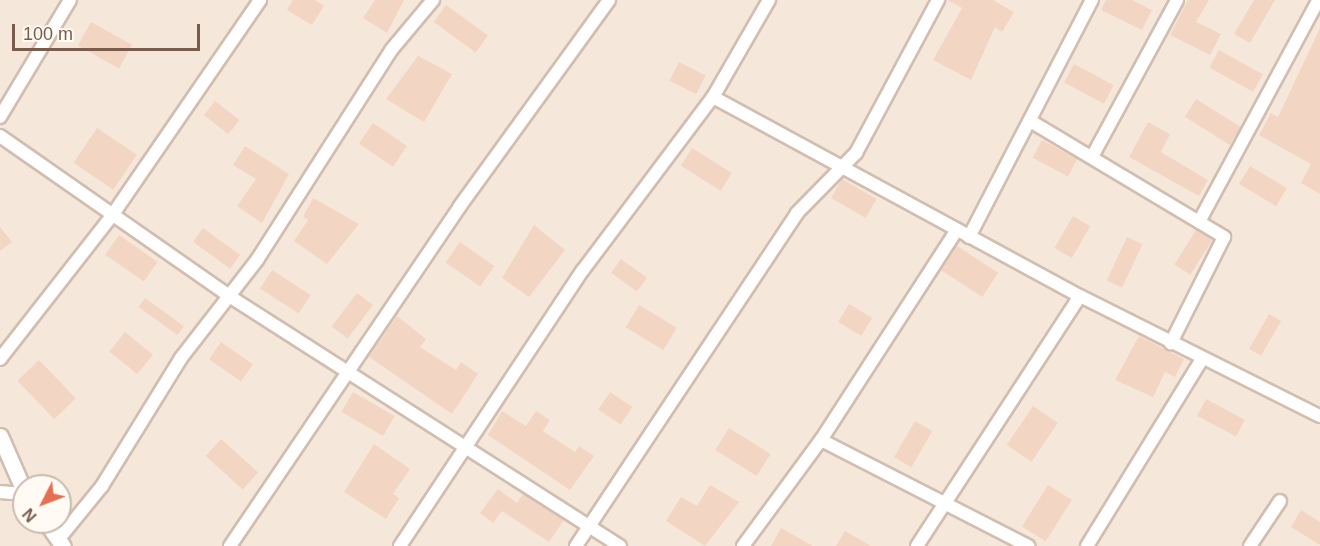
<!DOCTYPE html>
<style>
body{margin:0}
#map{position:relative;width:1320px;height:546px;overflow:hidden;background:#fdf6ec;font-family:Helvetica,sans-serif}
div>[style]{position:absolute}
.residential>*{inset:0;background:#f5e8da}
.building>*{inset:0;background:#f3d5c3;transform-origin:0 0}
.roads{filter:drop-shadow(2px 0 #d1beb0) drop-shadow(-2px 0 #d1beb0) drop-shadow(0 2px #d1beb0) drop-shadow(0 -2px #d1beb0)}
.minor>*{height:12px;margin:-6px;padding:0 6px;transform-origin:6px;border-radius:6px;background:#fff}
.tertiary>*{height:15px;margin:-7.5px;padding:0 7.5px;transform-origin:7.5px;border-radius:7.5px;background:#fff}
span{translate:-50% -50%;white-space:nowrap;text-align:center;line-height:1.15;-webkit-text-stroke:6px #fffaf3;paint-order:stroke}
.north{position:absolute;left:12px;top:474px;width:60px;height:60px;box-sizing:border-box;background:#fffaf3;border:2px solid #cabbb1;border-radius:50%;rotate:228deg;font-size:16px;font-weight:700;line-height:24px;text-align:center;color:#7a5c4d}
.north::after{content:'';display:block;margin:auto;width:21px;height:27px;background:#e76f51;clip-path:polygon(50% 0,100% 100%,50% 72%,0 100%)}
.scale{position:absolute;left:12px;top:24px;width:188px;height:27px;box-sizing:border-box;border:3px solid #7a5c4d;border-top:0;padding-left:8px;font-size:18px;line-height:21px;white-space:nowrap;color:#7a5c4d;-webkit-text-stroke:4px #fffaf3;paint-order:stroke}
</style>
<div id="map">
<div class="residential">
<i style="clip-path:polygon(evenodd,0 0,1320px 0,1320px 546px,0 546px,0 0,24px 486px,60px 486px,60px 522px,24px 522px,24px 486px)"></i>
</div>
<div class="building">
<i style="clip-path:polygon(293px 0,315px 0,324px 6px,312px 25px,287px 10px)"></i>
<i style="clip-path:polygon(375px 0,404px 0,387px 33px,363px 18px)"></i>
<i style="clip-path:polygon(947px 0,993px 0,1014px 12px,1002px 32px,995px 27px,971px 80px,933px 60px,962px 8px)"></i>
<i style="clip-path:polygon(1106px 0,1132px 0,1152px 10px,1142px 30px,1101px 10px)"></i>
<i style="clip-path:polygon(1188px 0,1209px 0,1196px 22px,1221px 34px,1210px 55px,1170px 35px)"></i>
<i style="clip-path:polygon(1254px 0,1275px 0,1250px 43px,1234px 34px)"></i>
<i style="left:446px;top:5px;width:52px;height:21px;rotate:36deg"></i>
<i style="left:91px;top:22px;width:47px;height:27px;rotate:29deg"></i>
<i style="clip-path:polygon(1320px 28px,1320px 194px,1301px 183px,1311px 164px,1259px 135px,1271px 113px,1278px 117px)"></i>
<i style="left:1219px;top:50px;width:50px;height:20px;rotate:29deg"></i>
<i style="clip-path:polygon(418px 56px,452px 74px,424px 122px,386px 99px)"></i>
<i style="left:679px;top:62px;width:30px;height:21px;rotate:27deg"></i>
<i style="left:1074px;top:64px;width:45px;height:21px;rotate:28deg"></i>
<i style="left:1196px;top:99px;width:53px;height:21px;rotate:32deg"></i>
<i style="left:215px;top:101px;width:31px;height:18px;rotate:38deg"></i>
<i style="clip-path:polygon(1148px 122px,1170px 134px,1161px 152px,1208px 180px,1199px 196px,1129px 157px)"></i>
<i style="left:373px;top:123px;width:41px;height:25px;rotate:34deg"></i>
<i style="left:97px;top:128px;width:48px;height:42px;rotate:34deg"></i>
<i style="left:1042px;top:140px;width:40px;height:20px;rotate:28deg"></i>
<i style="clip-path:polygon(245px 146px,289px 174px,262px 223px,237px 206px,256px 179px,233px 165px)"></i>
<i style="left:692px;top:148px;width:47px;height:21px;rotate:32deg"></i>
<i style="left:1250px;top:166px;width:43px;height:21px;rotate:31deg"></i>
<i style="left:842px;top:179px;width:40px;height:22px;rotate:30deg"></i>
<i style="clip-path:polygon(313px 198px,359px 224px,327px 264px,294px 241px,308px 220px,303px 217px)"></i>
<i style="left:1073px;top:216px;width:20px;height:37px;rotate:30deg"></i>
<i style="clip-path:polygon(534px 225px,565px 250px,529px 297px,502px 278px)"></i>
<i style="clip-path:polygon(0 227px,12px 242px,0 251px)"></i>
<i style="left:203px;top:228px;width:46px;height:17px;rotate:36deg"></i>
<i style="left:1196px;top:230px;width:19px;height:41px;rotate:32deg"></i>
<i style="left:119px;top:235px;width:47px;height:24px;rotate:35deg"></i>
<i style="left:1127px;top:237px;width:17px;height:48px;rotate:25deg"></i>
<i style="left:460px;top:242px;width:42px;height:25px;rotate:35deg"></i>
<i style="left:957px;top:246px;width:49px;height:29px;rotate:33deg"></i>
<i style="left:621px;top:259px;width:32px;height:17px;rotate:36deg"></i>
<i style="left:272px;top:270px;width:46px;height:22px;rotate:33deg"></i>
<i style="left:357px;top:293px;width:20px;height:42px;rotate:37deg"></i>
<i style="left:145px;top:298px;width:48px;height:11px;rotate:36deg"></i>
<i style="left:849px;top:304px;width:27px;height:21px;rotate:31deg"></i>
<i style="left:639px;top:305px;width:44px;height:26px;rotate:31deg"></i>
<i style="left:1269px;top:314px;width:14px;height:40px;rotate:30deg"></i>
<i style="clip-path:polygon(397px 316px,426px 339px,420px 347px,456px 370px,461px 362px,478px 374px,452px 414px,369px 357px)"></i>
<i style="left:125px;top:332px;width:36px;height:25px;rotate:39deg"></i>
<i style="clip-path:polygon(1139px 336px,1184px 359px,1175px 377px,1165px 372px,1153px 397px,1115px 380px)"></i>
<i style="left:221px;top:342px;width:39px;height:21px;rotate:35deg"></i>
<i style="left:39px;top:360px;width:53px;height:30px;rotate:46deg"></i>
<i style="left:353px;top:392px;width:48px;height:23px;rotate:30deg"></i>
<i style="left:610px;top:392px;width:27px;height:21px;rotate:34deg"></i>
<i style="left:1206px;top:399px;width:44px;height:19px;rotate:28deg"></i>
<i style="left:1033px;top:406px;width:30px;height:47px;rotate:34deg"></i>
<i style="clip-path:polygon(502px 411px,526px 426px,536px 411px,550px 420px,543px 431px,575px 452px,579px 446px,594px 456px,570px 490px,488px 435px)"></i>
<i style="left:915px;top:421px;width:20px;height:42px;rotate:30deg"></i>
<i style="left:729px;top:428px;width:49px;height:26px;rotate:32deg"></i>
<i style="left:221px;top:439px;width:50px;height:23px;rotate:42deg"></i>
<i style="clip-path:polygon(374px 444px,410px 469px,393px 494px,399px 498px,386px 519px,344px 492px)"></i>
<i style="clip-path:polygon(710px 485px,739px 502px,705px 546px,666px 521px,681px 497px,697px 506px)"></i>
<i style="left:1048px;top:485px;width:28px;height:49px;rotate:32deg"></i>
<i style="clip-path:polygon(498px 489px,517px 503px,523px 494px,564px 520px,549px 542px,502px 511px,493px 523px,480px 513px)"></i>
<i style="clip-path:polygon(1301px 510px,1320px 522px,1320px 545px,1291px 527px)"></i>
<i style="clip-path:polygon(781px 528px,813px 546px,771px 546px)"></i>
<i style="clip-path:polygon(845px 531px,871px 546px,836px 546px)"></i>
</div>
<div class="roads">
<div class="minor">
<i style="left:713px;top:97px;width:417px;rotate:28.5deg"></i>
<i style="left:1080px;top:296px;width:268px;rotate:26.6deg"></i>
<i style="left:0;top:117px;width:136px;rotate:-59.1deg"></i>
<i style="left:1032px;top:122px;width:224px;rotate:30.9deg"></i>
<i style="left:1224px;top:237px;width:119px;rotate:116.6deg"></i>
<i style="left:0;top:136px;width:279px;rotate:34.9deg"></i>
<i style="left:229px;top:296px;width:464px;rotate:32.6deg"></i>
<i style="left:1093px;top:155px;width:176px;rotate:-61.5deg"></i>
<i style="left:1200px;top:220px;width:247px;rotate:-61.7deg"></i>
<i style="left:969px;top:237px;width:267px;rotate:-62.6deg"></i>
<i style="left:0;top:359px;width:180px;rotate:-52deg"></i>
<i style="left:111px;top:217px;width:263px;rotate:-55.5deg"></i>
<i style="left:821px;top:440px;width:233px;rotate:27.1deg"></i>
<i style="left:0;top:492px;width:24px;rotate:5deg"></i>
<i style="left:58px;top:540px;width:70px;rotate:-50.8deg"></i>
<i style="left:102px;top:486px;width:150px;rotate:-58.3deg"></i>
<i style="left:181px;top:358px;width:124px;rotate:-52.2deg"></i>
<i style="left:257px;top:260px;width:250px;rotate:-57.4deg"></i>
<i style="left:392px;top:49px;width:64px;rotate:-50.1deg"></i>
<i style="left:230px;top:546px;width:410px;rotate:-55.9deg"></i>
<i style="left:460px;top:206px;width:254px;rotate:-54.1deg"></i>
<i style="left:400px;top:546px;width:331px;rotate:-56.5deg"></i>
<i style="left:583px;top:270px;width:216px;rotate:-53.1deg"></i>
<i style="left:713px;top:97px;width:112px;rotate:-60deg"></i>
<i style="left:576px;top:546px;width:400px;rotate:-56.4deg"></i>
<i style="left:797px;top:213px;width:84px;rotate:-45.5deg"></i>
<i style="left:856px;top:153px;width:174px;rotate:-61.8deg"></i>
<i style="left:743px;top:546px;width:132px;rotate:-53.7deg"></i>
<i style="left:821px;top:440px;width:250px;rotate:-57.1deg"></i>
<i style="left:917px;top:546px;width:298px;rotate:-56.9deg"></i>
<i style="left:1087px;top:546px;width:220px;rotate:-58.4deg"></i>
<i style="left:1250px;top:546px;width:54px;rotate:-56.3deg"></i>
</div>
<div class="tertiary">
<i style="left:0;top:436px;width:60px;rotate:66.4deg"></i>
<i style="left:46px;top:522px;width:29px;rotate:55deg"></i>
</div>
</div>
<div class="north">N</div>
<div class="scale">100 m</div>
</div>
